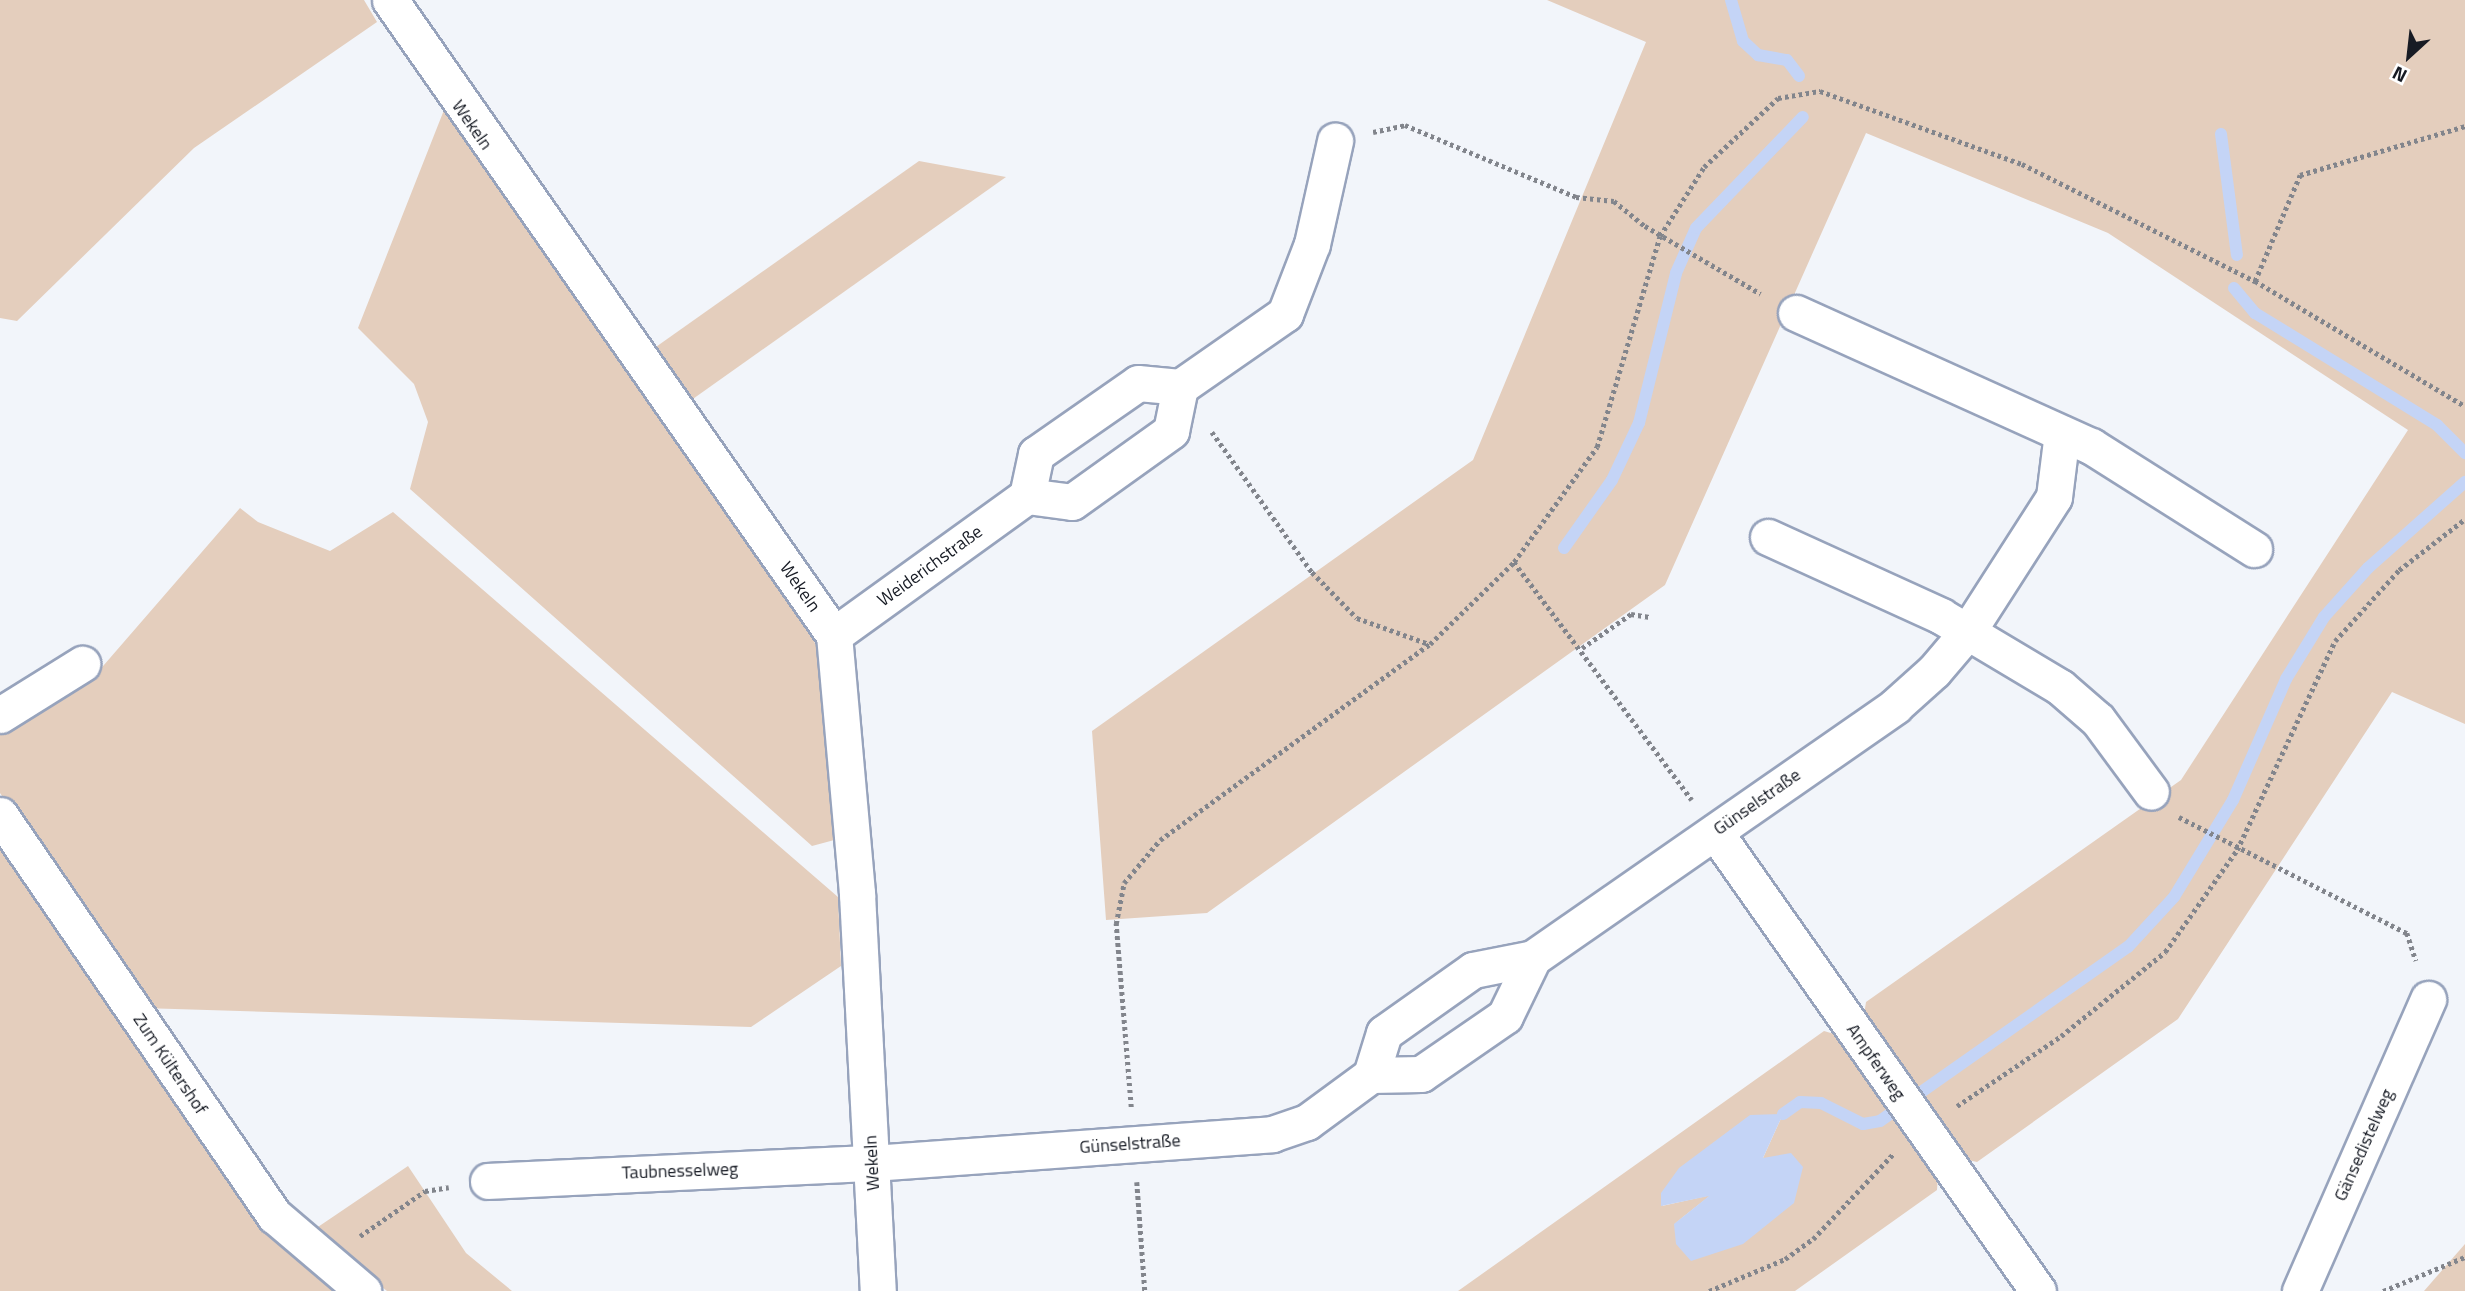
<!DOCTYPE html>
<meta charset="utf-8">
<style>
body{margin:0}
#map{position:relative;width:2465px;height:1291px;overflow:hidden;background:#f2f5fa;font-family:"Titillium Web",sans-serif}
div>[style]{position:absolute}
.green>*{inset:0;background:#e4cebd}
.water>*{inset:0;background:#c4d4f6}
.stream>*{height:12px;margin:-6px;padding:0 6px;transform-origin:6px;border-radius:6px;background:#c4d4f6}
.path>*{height:4.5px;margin-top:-2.25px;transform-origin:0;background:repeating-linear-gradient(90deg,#82858c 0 3.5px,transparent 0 7px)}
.roads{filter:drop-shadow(2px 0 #97a3bc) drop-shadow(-2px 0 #97a3bc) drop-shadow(0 2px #97a3bc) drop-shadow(0 -2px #97a3bc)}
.minor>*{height:35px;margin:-17.5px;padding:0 17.5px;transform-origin:17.5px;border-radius:17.5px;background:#fff}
span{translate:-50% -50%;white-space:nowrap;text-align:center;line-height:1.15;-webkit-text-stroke:7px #fff;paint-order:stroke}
.street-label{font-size:18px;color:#171b24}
.north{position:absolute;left:2374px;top:21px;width:70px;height:70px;-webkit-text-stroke:5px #fff;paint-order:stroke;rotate:207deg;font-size:19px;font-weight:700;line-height:28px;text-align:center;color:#171b24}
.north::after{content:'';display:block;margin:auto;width:24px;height:32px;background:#171b24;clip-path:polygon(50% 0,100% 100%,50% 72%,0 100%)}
</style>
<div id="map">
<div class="green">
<i style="clip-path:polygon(0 0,364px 0,377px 22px,194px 148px,17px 321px,0 318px)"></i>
<i style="clip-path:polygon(1547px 0,2465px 0,2465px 724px,2392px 692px,2178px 1019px,1977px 1162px,1959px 1158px,1863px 1021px,1866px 1002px,2181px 780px,2408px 430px,2108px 233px,1866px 133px,1665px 585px,1207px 913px,1106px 920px,1092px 731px,1473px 460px,1646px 42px)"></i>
<i style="clip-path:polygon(444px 110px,793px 601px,818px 649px,838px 839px,812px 846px,410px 489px,428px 422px,414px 384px,358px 328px)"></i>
<i style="clip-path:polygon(919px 161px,1006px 177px,690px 401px,653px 349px)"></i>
<i style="clip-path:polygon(240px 508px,258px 522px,330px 551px,393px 512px,838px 897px,841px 966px,751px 1027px,142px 1008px,0 793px,0 731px,97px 673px)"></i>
<i style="clip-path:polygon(0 833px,344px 1291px,0 1291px)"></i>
<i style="clip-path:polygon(evenodd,1824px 1031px,1841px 1036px,1938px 1173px,1937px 1190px,1795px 1291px,1458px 1291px,1824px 1031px,1783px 1114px,1763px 1158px,1674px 1224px,1711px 1195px,1662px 1206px,1783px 1114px)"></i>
<i style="clip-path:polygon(408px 1166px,466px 1253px,512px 1291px,387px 1291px,312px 1231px)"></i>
<i style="clip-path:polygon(2465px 1244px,2465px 1291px,2424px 1291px)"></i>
</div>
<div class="water">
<i style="clip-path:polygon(1783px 1114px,1763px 1158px,1791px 1153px,1803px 1167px,1794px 1203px,1743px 1244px,1691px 1261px,1676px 1244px,1674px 1224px,1709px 1196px,1661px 1206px,1661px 1193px,1679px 1168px,1750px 1115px)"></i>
</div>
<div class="stream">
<i style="left:1731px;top:0;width:43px;rotate:73.7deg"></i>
<i style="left:1743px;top:41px;width:21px;rotate:43deg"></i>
<i style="left:1758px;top:55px;width:29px;rotate:10deg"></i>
<i style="left:1787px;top:60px;width:20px;rotate:53deg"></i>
<i style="left:2221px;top:134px;width:122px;rotate:82.5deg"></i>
<i style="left:2234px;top:288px;width:33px;rotate:50deg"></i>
<i style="left:2255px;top:313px;width:214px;rotate:31.6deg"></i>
<i style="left:2437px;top:425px;width:40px;rotate:45deg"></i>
<i style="left:1564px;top:548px;width:83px;rotate:-54.8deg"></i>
<i style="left:1612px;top:480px;width:63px;rotate:-64.7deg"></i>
<i style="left:1639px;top:423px;width:154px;rotate:-76.1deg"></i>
<i style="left:1676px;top:273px;width:49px;rotate:-66deg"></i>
<i style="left:1696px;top:228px;width:154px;rotate:-46.1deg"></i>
<i style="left:1783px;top:1114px;width:21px;rotate:-35deg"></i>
<i style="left:1800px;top:1102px;width:21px;rotate:3deg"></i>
<i style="left:1821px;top:1103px;width:47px;rotate:26.6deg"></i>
<i style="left:1863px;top:1124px;width:17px;rotate:-10deg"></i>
<i style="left:1880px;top:1121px;width:303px;rotate:-35.1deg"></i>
<i style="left:2128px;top:947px;width:68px;rotate:-47.4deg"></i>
<i style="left:2174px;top:897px;width:114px;rotate:-58.7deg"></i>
<i style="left:2233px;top:800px;width:132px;rotate:-66.3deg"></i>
<i style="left:2286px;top:679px;width:73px;rotate:-58.5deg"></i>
<i style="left:2324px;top:617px;width:66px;rotate:-48.1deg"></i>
<i style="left:2368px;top:568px;width:130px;rotate:-41.6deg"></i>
</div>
<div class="path">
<i style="left:1373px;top:132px;width:33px;rotate:-12deg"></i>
<i style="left:1405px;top:125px;width:186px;rotate:22.8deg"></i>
<i style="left:1576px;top:197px;width:38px;rotate:6deg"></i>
<i style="left:1614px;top:201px;width:40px;rotate:39deg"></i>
<i style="left:1645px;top:226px;width:134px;rotate:30.4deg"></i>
<i style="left:2255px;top:281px;width:115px;rotate:-67deg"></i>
<i style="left:2300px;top:175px;width:172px;rotate:-16.5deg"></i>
<i style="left:1212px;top:432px;width:172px;rotate:54.5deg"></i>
<i style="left:1312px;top:572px;width:64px;rotate:45.6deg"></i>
<i style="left:1357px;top:618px;width:77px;rotate:19.9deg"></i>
<i style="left:1514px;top:562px;width:297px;rotate:53.2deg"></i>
<i style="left:1582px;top:648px;width:60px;rotate:-34.8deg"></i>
<i style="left:1631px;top:614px;width:19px;rotate:9deg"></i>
<i style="left:2179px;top:817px;width:256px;rotate:27deg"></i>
<i style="left:2407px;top:933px;width:29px;rotate:72deg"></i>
<i style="left:1957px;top:1106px;width:125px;rotate:-33.9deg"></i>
<i style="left:2061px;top:1036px;width:134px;rotate:-38.9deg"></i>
<i style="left:2165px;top:952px;width:125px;rotate:-54.8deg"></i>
<i style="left:2237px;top:850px;width:231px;rotate:-64.9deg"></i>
<i style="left:2335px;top:641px;width:96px;rotate:-48deg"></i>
<i style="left:2399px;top:570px;width:83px;rotate:-37.7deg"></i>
<i style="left:1131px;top:1107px;width:184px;rotate:-94.7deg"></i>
<i style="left:1116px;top:924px;width:42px;rotate:-79deg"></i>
<i style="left:1124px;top:883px;width:56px;rotate:-50.1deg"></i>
<i style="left:1160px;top:840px;width:334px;rotate:-36deg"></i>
<i style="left:1430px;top:644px;width:117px;rotate:-44.3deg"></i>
<i style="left:1514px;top:562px;width:142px;rotate:-54.2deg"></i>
<i style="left:1597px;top:447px;width:220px;rotate:-73.4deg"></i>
<i style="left:1660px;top:236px;width:82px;rotate:-57.5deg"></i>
<i style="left:1704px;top:167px;width:101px;rotate:-43deg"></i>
<i style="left:1778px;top:98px;width:43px;rotate:-9.5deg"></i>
<i style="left:1820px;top:91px;width:215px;rotate:19.9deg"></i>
<i style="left:2022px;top:164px;width:261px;rotate:26.7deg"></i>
<i style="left:2255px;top:281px;width:244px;rotate:30.8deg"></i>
<i style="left:1137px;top:1182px;width:109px;rotate:85.8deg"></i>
<i style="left:360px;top:1236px;width:79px;rotate:-34.7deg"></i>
<i style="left:425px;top:1191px;width:24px;rotate:-9deg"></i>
<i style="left:1709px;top:1291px;width:82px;rotate:-22.8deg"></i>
<i style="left:1785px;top:1259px;width:34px;rotate:-36deg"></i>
<i style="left:1813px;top:1239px;width:118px;rotate:-46.7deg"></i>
<i style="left:2383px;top:1291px;width:89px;rotate:-22.5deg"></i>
</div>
<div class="roads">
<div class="minor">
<i style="left:390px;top:0;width:775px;rotate:55.04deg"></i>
<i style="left:834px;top:635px;width:260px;rotate:84.9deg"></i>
<i style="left:857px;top:894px;width:398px;rotate:87deg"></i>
<i style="left:1796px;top:313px;width:324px;rotate:24.3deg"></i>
<i style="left:2091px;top:446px;width:193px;rotate:32.3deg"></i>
<i style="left:1027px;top:496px;width:43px;rotate:-77.9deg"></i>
<i style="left:1036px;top:454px;width:124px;rotate:-34.8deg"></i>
<i style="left:1138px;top:383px;width:42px;rotate:5.4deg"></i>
<i style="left:1180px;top:387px;width:128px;rotate:-34.8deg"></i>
<i style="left:1285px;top:314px;width:75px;rotate:-68.9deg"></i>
<i style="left:1312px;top:244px;width:106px;rotate:-77.4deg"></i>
<i style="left:1768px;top:537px;width:190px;rotate:24.5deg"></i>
<i style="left:1941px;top:616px;width:139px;rotate:30.8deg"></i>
<i style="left:2060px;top:687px;width:50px;rotate:41deg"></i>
<i style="left:2098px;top:720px;width:89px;rotate:53.6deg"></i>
<i style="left:834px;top:635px;width:238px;rotate:-35.8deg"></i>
<i style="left:1027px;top:496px;width:45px;rotate:7.6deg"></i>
<i style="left:1072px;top:502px;width:122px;rotate:-35.6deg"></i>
<i style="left:1171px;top:431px;width:45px;rotate:-78.4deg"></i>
<i style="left:0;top:715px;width:97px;rotate:-31.9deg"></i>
<i style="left:0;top:815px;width:486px;rotate:55.6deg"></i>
<i style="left:275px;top:1216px;width:116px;rotate:40.4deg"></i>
<i style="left:1715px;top:832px;width:561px;rotate:54.87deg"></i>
<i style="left:1371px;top:1075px;width:44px;rotate:-72.8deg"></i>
<i style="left:1384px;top:1033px;width:109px;rotate:-35.3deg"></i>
<i style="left:1473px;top:970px;width:61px;rotate:-11.3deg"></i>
<i style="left:488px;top:1181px;width:384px;rotate:-2.7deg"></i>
<i style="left:872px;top:1163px;width:401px;rotate:-4.1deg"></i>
<i style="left:1272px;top:1134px;width:37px;rotate:-19deg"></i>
<i style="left:1307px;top:1122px;width:79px;rotate:-36.3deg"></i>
<i style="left:1371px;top:1075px;width:50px;rotate:-1.1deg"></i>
<i style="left:1421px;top:1074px;width:102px;rotate:-34.6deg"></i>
<i style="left:1505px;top:1016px;width:64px;rotate:-64.2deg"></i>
<i style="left:1533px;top:958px;width:441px;rotate:-34.8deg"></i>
<i style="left:1895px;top:706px;width:52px;rotate:-41.9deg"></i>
<i style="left:1934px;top:671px;width:52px;rotate:-49.6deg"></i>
<i style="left:1968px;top:631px;width:159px;rotate:-57.3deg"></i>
<i style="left:2054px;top:497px;width:64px;rotate:-82.9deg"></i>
<i style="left:2300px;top:1291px;width:319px;rotate:-66.3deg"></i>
</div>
</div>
<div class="street-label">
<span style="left:472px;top:125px;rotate:55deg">Wekeln</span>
<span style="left:930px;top:566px;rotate:-36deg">Weiderichstraße</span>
<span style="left:800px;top:587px;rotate:55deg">Wekeln</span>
<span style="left:1757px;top:802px;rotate:-35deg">Günselstraße</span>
<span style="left:1876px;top:1062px;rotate:55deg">Ampferweg</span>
<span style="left:170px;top:1064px;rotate:56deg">Zum Kültershof</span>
<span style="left:1130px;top:1144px;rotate:-4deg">Günselstraße</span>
<span style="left:2364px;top:1145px;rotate:-66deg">Gänsedistelweg</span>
<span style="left:872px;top:1163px;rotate:-93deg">Wekeln</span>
<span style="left:680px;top:1171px;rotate:-2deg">Taubnesselweg</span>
</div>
<div class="north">N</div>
</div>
